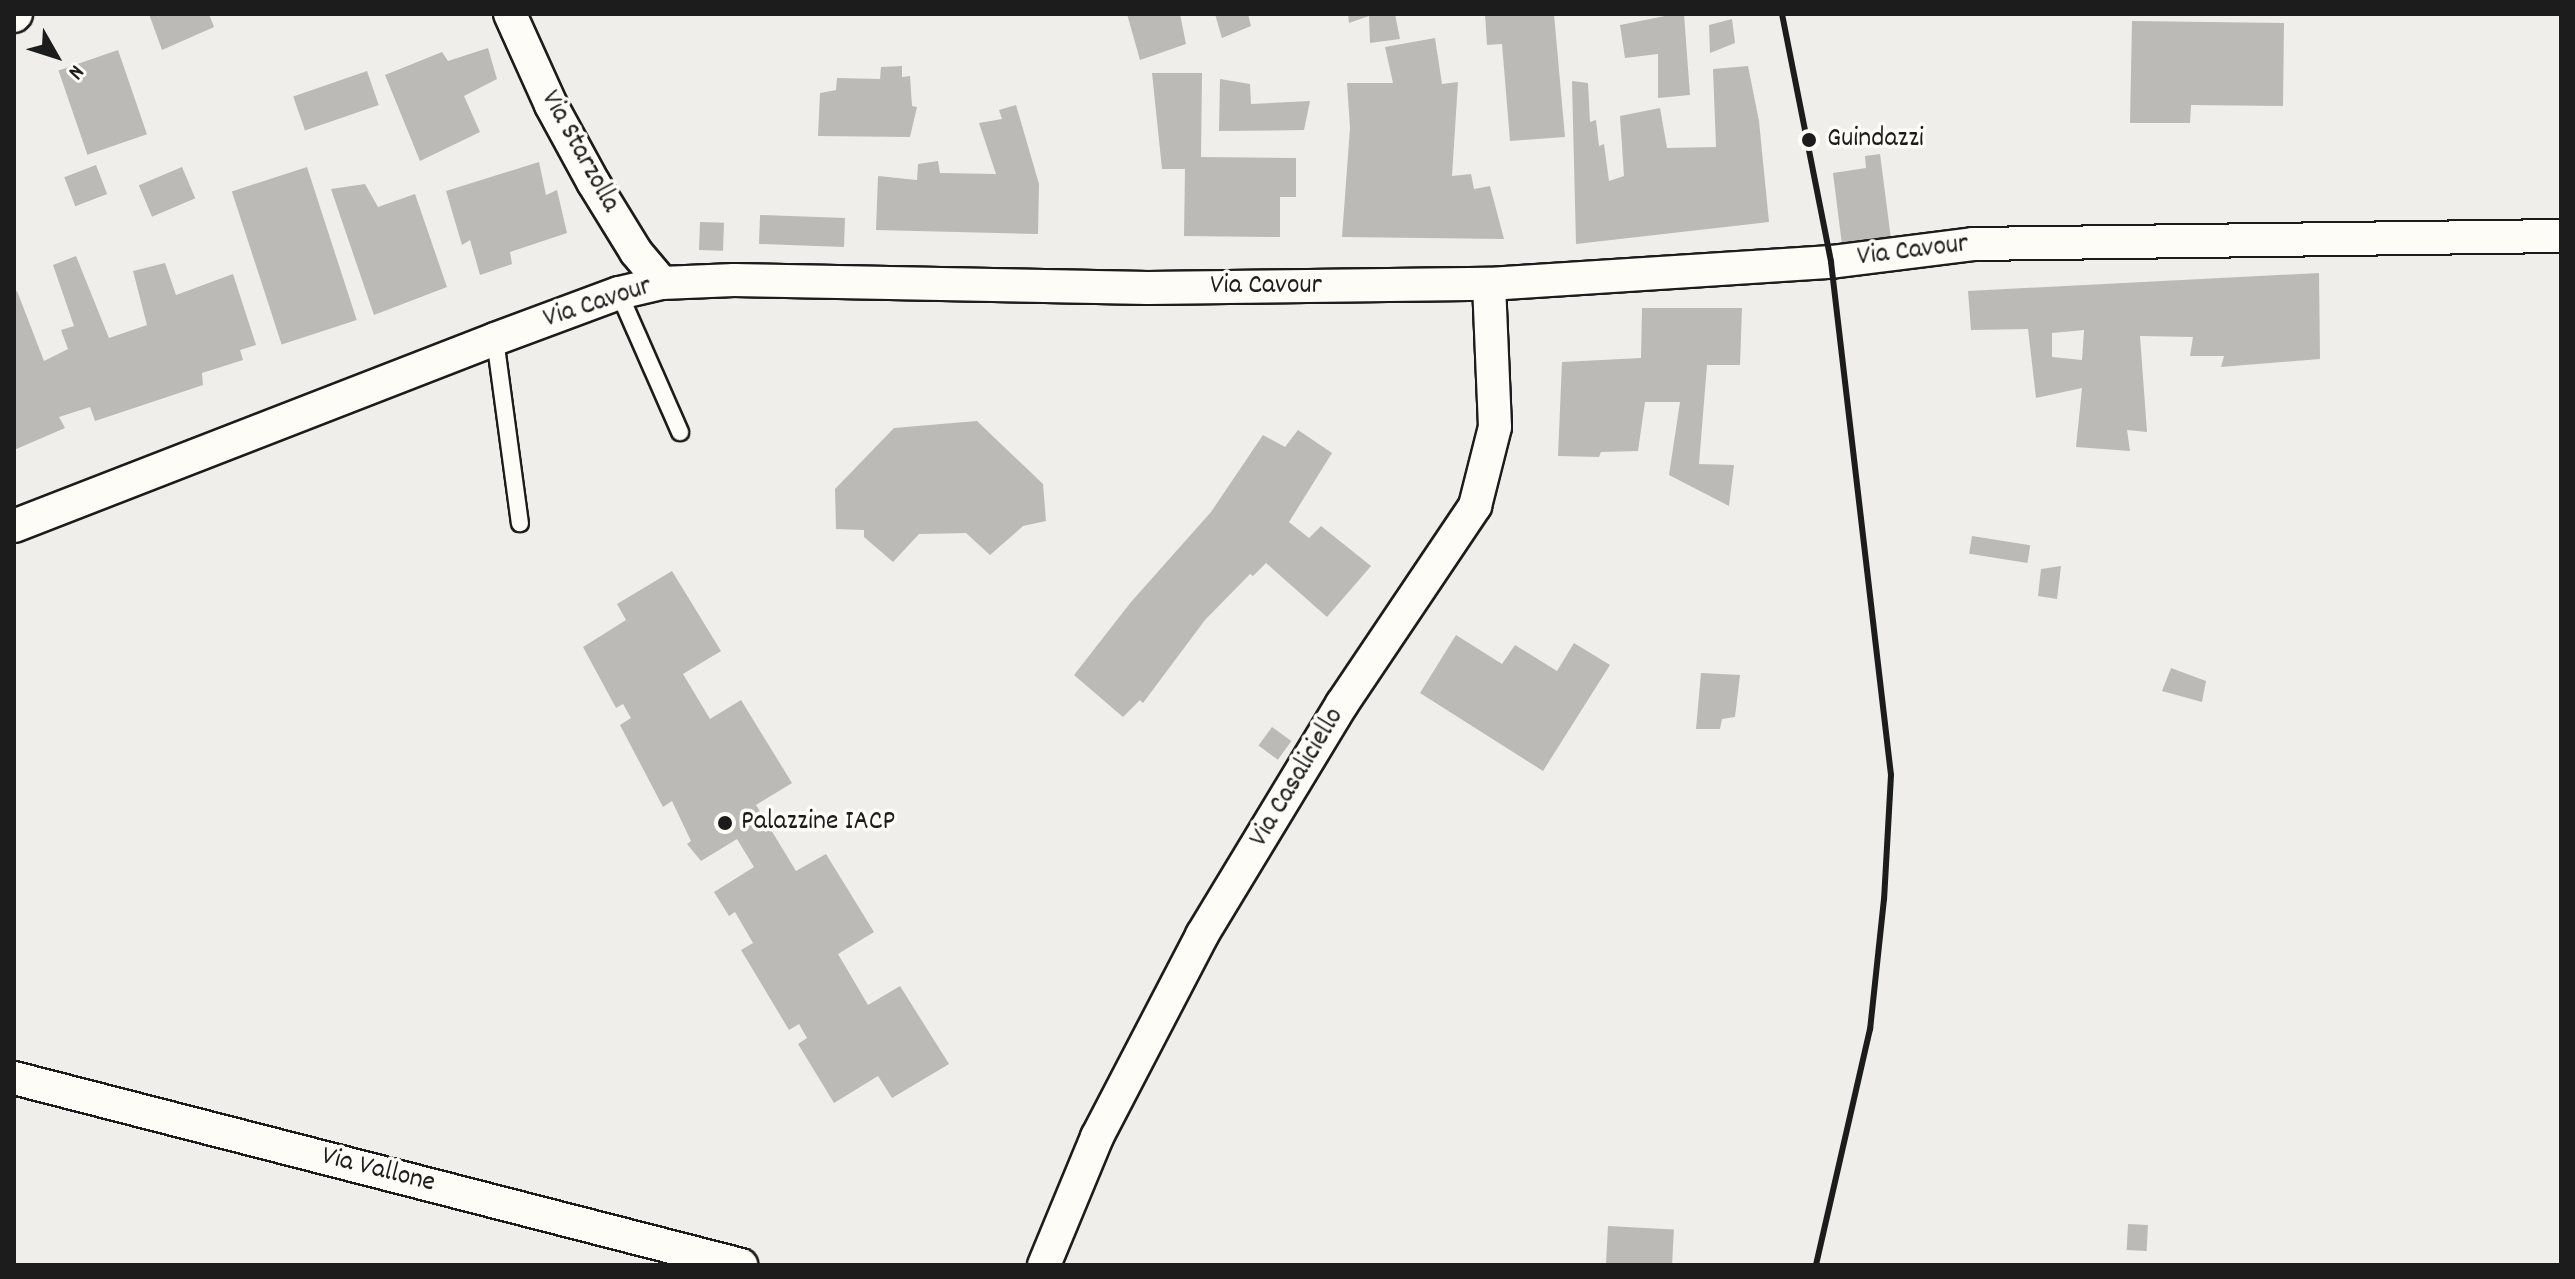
<!DOCTYPE html>
<style>
body{margin:0}
#map{position:relative;width:2575px;height:1279px;overflow:hidden;background:#f0eeea;font-family:Dekko,sans-serif}
div>[style]{position:absolute}
.building>*{inset:0;background:#bbbab6;transform-origin:0 0}
.roads{filter:drop-shadow(2px 0 #1c1c1c) drop-shadow(-2px 0 #1c1c1c) drop-shadow(0 2px #1c1c1c) drop-shadow(0 -2px #1c1c1c)}
.service>*{height:16px;margin:-8px;padding:0 8px;transform-origin:8px;border-radius:8px;background:#fdfcf7}
.minor>*{height:32px;margin:-16px;padding:0 16px;transform-origin:16px;border-radius:16px;background:#fdfcf7}
.rail>*{height:6px;margin:-3px;padding:0 3px;transform-origin:3px;border-radius:3px;background:#1c1c1c}
.dots>*{width:22px;height:22px;translate:-50% -50%;box-sizing:border-box;border:4px solid #fdfcf7;border-radius:50%}
span{translate:-50% -50%;white-space:nowrap;text-align:center;line-height:1.15;-webkit-text-stroke:7px #fdfcf7;paint-order:stroke}
.poi-label{font-size:28px;color:#1c1c1c}
.left{translate:0 -50%;text-align:left}
.street-label{font-size:28px;color:#1c1c1c}
.frame{position:absolute;inset:0;border:16px solid #1c1c1c;pointer-events:none}
.north{position:absolute;left:16px;top:16px;width:80px;height:80px;-webkit-text-stroke:6px #fdfcf7;paint-order:stroke;rotate:129deg;font-size:22px;font-weight:700;line-height:32px;text-align:center;color:#1c1c1c}
.north::after{content:'';display:block;margin:auto;width:28px;height:36px;background:#1c1c1c;clip-path:polygon(50% 0,100% 100%,50% 72%,0 100%)}
</style>
<div id="map">
<div class="building">
<i style="clip-path:polygon(149px 14px,209px 14px,214px 27px,162px 50px)"></i>
<i style="clip-path:polygon(1127px 14px,1180px 14px,1186px 44px,1140px 60px)"></i>
<i style="clip-path:polygon(1215px 14px,1248px 14px,1251px 26px,1222px 38px)"></i>
<i style="clip-path:polygon(1348px 14px,1395px 14px,1400px 39px,1370px 43px,1369px 16px,1349px 23px)"></i>
<i style="clip-path:polygon(1485px 14px,1554px 14px,1565px 137px,1510px 141px,1502px 44px,1487px 45px)"></i>
<i style="clip-path:polygon(1675px 14px,1684px 14px,1690px 95px,1658px 98px,1658px 54px,1625px 58px,1620px 25px)"></i>
<i style="clip-path:polygon(1732px 19px,1735px 43px,1710px 53px,1709px 25px)"></i>
<i style="clip-path:polygon(2132px 21px,2284px 23px,2283px 106px,2191px 105px,2190px 123px,2130px 123px)"></i>
<i style="clip-path:polygon(1435px 38px,1442px 84px,1458px 82px,1452px 176px,1471px 174px,1474px 189px,1490px 186px,1504px 239px,1342px 237px,1350px 128px,1347px 83px,1393px 83px,1385px 47px)"></i>
<i style="clip-path:polygon(488px 48px,497px 79px,464px 96px,480px 132px,420px 161px,385px 75px,442px 52px,448px 61px)"></i>
<i style="left:118px;top:50px;width:89px;height:63px;rotate:71deg"></i>
<i style="clip-path:polygon(902px 66px,902px 77px,910px 76px,912px 106px,917px 107px,910px 137px,818px 136px,820px 93px,836px 90px,837px 78px,880px 79px,881px 67px)"></i>
<i style="clip-path:polygon(1748px 66px,1759px 121px,1769px 222px,1576px 244px,1572px 81px,1588px 83px,1590px 122px,1596px 120px,1599px 146px,1604px 144px,1609px 181px,1624px 176px,1620px 116px,1660px 108px,1667px 148px,1716px 147px,1713px 69px)"></i>
<i style="left:367px;top:71px;width:36px;height:78px;rotate:71deg"></i>
<i style="clip-path:polygon(1152px 73px,1202px 73px,1201px 157px,1296px 158px,1296px 197px,1280px 197px,1280px 237px,1184px 236px,1185px 169px,1162px 169px)"></i>
<i style="clip-path:polygon(1220px 79px,1250px 84px,1251px 104px,1310px 101px,1304px 130px,1219px 131px)"></i>
<i style="clip-path:polygon(1016px 105px,1039px 184px,1038px 234px,876px 230px,878px 176px,917px 180px,918px 164px,938px 161px,940px 173px,996px 174px,979px 123px,1002px 119px,999px 110px)"></i>
<i style="clip-path:polygon(1880px 154px,1891px 239px,1842px 245px,1833px 173px,1866px 168px,1865px 156px)"></i>
<i style="clip-path:polygon(539px 162px,546px 195px,557px 190px,567px 233px,510px 252px,512px 264px,480px 275px,470px 240px,462px 245px,446px 191px)"></i>
<i style="left:96px;top:165px;width:31px;height:34px;rotate:69deg"></i>
<i style="left:182px;top:167px;width:34px;height:47px;rotate:67deg"></i>
<i style="left:307px;top:167px;width:161px;height:79px;rotate:72deg"></i>
<i style="clip-path:polygon(365px 184px,378px 207px,415px 194px,447px 287px,374px 315px,331px 189px)"></i>
<i style="left:845px;top:218px;width:29px;height:85px;rotate:92deg"></i>
<i style="left:700px;top:222px;width:24px;height:28px;rotate:2deg"></i>
<i style="clip-path:polygon(76px 256px,109px 338px,147px 325px,133px 271px,165px 263px,176px 295px,233px 274px,256px 345px,240px 350px,243px 360px,202px 373px,203px 385px,95px 421px,90px 407px,59px 417px,65px 428px,14px 450px,14px 292px,17px 291px,44px 361px,68px 349px,61px 330px,74px 326px,53px 265px)"></i>
<i style="clip-path:polygon(evenodd,2319px 273px,2320px 359px,2221px 367px,2224px 356px,2190px 356px,2193px 337px,2140px 336px,2147px 432px,2127px 430px,2130px 451px,2076px 447px,2082px 388px,2036px 398px,2028px 329px,1971px 330px,1968px 291px,2319px 273px,2084px 330px,2082px 360px,2052px 357px,2052px 333px,2084px 330px)"></i>
<i style="clip-path:polygon(1642px 308px,1742px 308px,1740px 365px,1707px 365px,1699px 464px,1734px 465px,1729px 506px,1669px 475px,1680px 402px,1645px 402px,1638px 451px,1601px 452px,1599px 457px,1558px 456px,1562px 362px,1641px 358px)"></i>
<i style="clip-path:polygon(977px 421px,1043px 484px,1046px 521px,1023px 526px,990px 555px,966px 533px,919px 534px,893px 562px,864px 537px,864px 530px,836px 529px,835px 489px,894px 428px)"></i>
<i style="clip-path:polygon(1298px 430px,1332px 453px,1289px 522px,1309px 538px,1321px 526px,1371px 566px,1327px 617px,1266px 563px,1253px 576px,1250px 574px,1205px 620px,1143px 703px,1140px 700px,1123px 717px,1074px 675px,1131px 602px,1211px 512px,1263px 435px,1285px 447px)"></i>
<i style="left:1972px;top:536px;width:59px;height:18px;rotate:9deg"></i>
<i style="clip-path:polygon(2061px 566px,2057px 599px,2038px 596px,2041px 569px)"></i>
<i style="clip-path:polygon(672px 571px,721px 651px,683px 674px,710px 719px,741px 700px,792px 783px,756px 805px,796px 871px,826px 854px,874px 932px,838px 954px,868px 1005px,900px 986px,949px 1064px,892px 1098px,878px 1076px,834px 1103px,798px 1044px,807px 1038px,799px 1024px,789px 1030px,741px 950px,753px 943px,735px 912px,729px 916px,714px 892px,754px 867px,737px 839px,701px 861px,687px 844px,691px 841px,672px 801px,663px 807px,620px 725px,631px 718px,623px 704px,616px 708px,583px 647px,626px 620px,617px 604px)"></i>
<i style="clip-path:polygon(1456px 635px,1502px 664px,1515px 645px,1557px 671px,1574px 643px,1610px 665px,1543px 771px,1420px 693px)"></i>
<i style="clip-path:polygon(2171px 668px,2206px 681px,2202px 702px,2162px 691px)"></i>
<i style="clip-path:polygon(1701px 673px,1740px 675px,1735px 717px,1722px 719px,1720px 729px,1696px 729px)"></i>
<i style="left:1272px;top:727px;width:24px;height:23px;rotate:36deg"></i>
<i style="left:2128px;top:1224px;width:20px;height:26px;rotate:3deg"></i>
<i style="left:1608px;top:1226px;width:66px;height:39px;rotate:3deg"></i>
</div>
<div class="roads">
<div class="service">
<i style="left:619px;top:293px;width:152px;rotate:66.3deg"></i>
<i style="left:495px;top:339px;width:186px;rotate:82.3deg"></i>
</div>
<div class="minor">
<i style="left:510px;top:14px;width:100px;rotate:65.7deg"></i>
<i style="left:551px;top:105px;width:88px;rotate:61.4deg"></i>
<i style="left:593px;top:182px;width:82px;rotate:58.4deg"></i>
<i style="left:636px;top:252px;width:40px;rotate:50deg"></i>
<i style="left:14px;top:16px;width:3px;rotate:-45deg"></i>
<i style="left:14px;top:526px;width:516px;rotate:-21.24deg"></i>
<i style="left:495px;top:339px;width:132px;rotate:-20.4deg"></i>
<i style="left:619px;top:293px;width:44px;rotate:-13.1deg"></i>
<i style="left:662px;top:283px;width:72px;rotate:-2.4deg"></i>
<i style="left:734px;top:280px;width:414px;rotate:1.1deg"></i>
<i style="left:1148px;top:288px;width:341px;rotate:-0.7deg"></i>
<i style="left:1489px;top:284px;width:343px;rotate:-3.7deg"></i>
<i style="left:1831px;top:262px;width:143px;rotate:-7.2deg"></i>
<i style="left:1973px;top:244px;width:588px;rotate:-0.78deg"></i>
<i style="left:14px;top:1078px;width:751px;rotate:14.42deg"></i>
<i style="left:1044px;top:1265px;width:139px;rotate:-67.5deg"></i>
<i style="left:1097px;top:1137px;width:228px;rotate:-62.5deg"></i>
<i style="left:1202px;top:935px;width:270px;rotate:-58.8deg"></i>
<i style="left:1342px;top:704px;width:239px;rotate:-56.1deg"></i>
<i style="left:1475px;top:506px;width:81px;rotate:-75.8deg"></i>
<i style="left:1495px;top:427px;width:143px;rotate:-92.4deg"></i>
</div>
</div>
<div class="rail">
<i style="left:1782px;top:14px;width:253px;rotate:78.8deg"></i>
<i style="left:1831px;top:262px;width:516px;rotate:83.33deg"></i>
<i style="left:1891px;top:775px;width:124px;rotate:93.2deg"></i>
<i style="left:1884px;top:899px;width:131px;rotate:96.1deg"></i>
<i style="left:1870px;top:1029px;width:242px;rotate:102.9deg"></i>
</div>
<div class="dots">
<i style="left:1809px;top:140px;background:#1c1c1c"></i>
<i style="left:725px;top:823px;background:#1c1c1c"></i>
</div>
<div class="poi-label">
<span class="left" style="left:1827px;top:140px">Guindazzi</span>
<span class="left" style="left:741px;top:823px">Palazzine IACP</span>
</div>
<div class="street-label">
<span style="left:579px;top:152px;rotate:61deg">Via Starzolla</span>
<span style="left:1913px;top:252px;rotate:-7deg">Via Cavour</span>
<span style="left:1266px;top:287px">Via Cavour</span>
<span style="left:598px;top:304px;rotate:-18deg">Via Cavour</span>
<span style="left:1298px;top:778px;rotate:-59deg">Via Casaliciello</span>
<span style="left:378px;top:1171px;rotate:14deg">Via Vallone</span>
</div>
<div class="frame"></div>
<div class="north">N</div>
</div>
